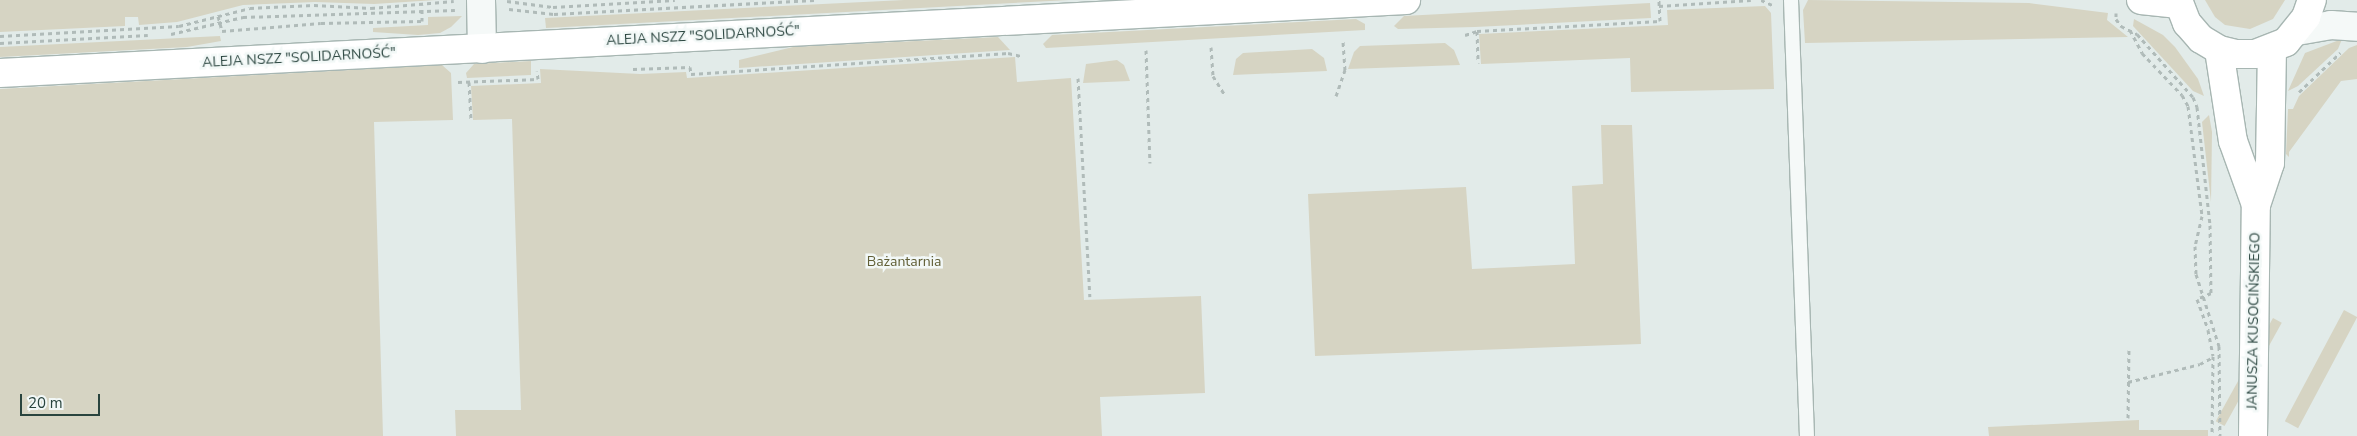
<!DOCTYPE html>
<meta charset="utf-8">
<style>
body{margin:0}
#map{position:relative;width:2357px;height:436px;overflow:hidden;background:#e2ebe9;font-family:"Nunito Sans",sans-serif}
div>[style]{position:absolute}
.green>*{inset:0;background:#d6d4c3;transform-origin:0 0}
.path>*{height:3px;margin-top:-1.5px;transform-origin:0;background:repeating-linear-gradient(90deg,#b0bbb9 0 4px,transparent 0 8px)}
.roads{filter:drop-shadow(1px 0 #a7b6b2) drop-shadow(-1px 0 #a7b6b2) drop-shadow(0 1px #a7b6b2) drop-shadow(0 -1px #a7b6b2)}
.lane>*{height:14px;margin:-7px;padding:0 7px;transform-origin:7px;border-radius:7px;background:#f5f9f8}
.street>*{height:28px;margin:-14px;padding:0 14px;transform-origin:14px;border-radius:14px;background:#f5f9f8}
.secondary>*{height:28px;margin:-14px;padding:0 14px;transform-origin:14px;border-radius:14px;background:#fff}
span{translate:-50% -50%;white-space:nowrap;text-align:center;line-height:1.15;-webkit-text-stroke:5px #f2f8f7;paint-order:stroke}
.street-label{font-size:14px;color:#29443e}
.park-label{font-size:14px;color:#615f36}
.scale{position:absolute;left:20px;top:394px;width:80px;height:22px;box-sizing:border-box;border:2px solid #29443e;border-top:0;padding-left:6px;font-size:15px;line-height:18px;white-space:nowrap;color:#29443e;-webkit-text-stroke:4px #f2f8f7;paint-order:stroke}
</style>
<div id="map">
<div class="green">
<i style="clip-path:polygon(0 0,436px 0,374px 4px,315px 2px,243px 5px,177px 22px,139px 25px,138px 17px,125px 17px,125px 26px,0 32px)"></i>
<i style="clip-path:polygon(904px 0,1069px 0,546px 28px,545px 18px)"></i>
<i style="clip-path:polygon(1808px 0,2029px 3px,2108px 13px,2107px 20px,2128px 37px,1805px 43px,1803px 10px)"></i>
<i style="clip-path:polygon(2205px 0,2285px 0,2273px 19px,2250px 29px,2225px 25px,2215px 17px)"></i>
<i style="clip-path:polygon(1650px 3px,1651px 18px,1475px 27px,1398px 29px,1394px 26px,1404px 16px)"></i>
<i style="clip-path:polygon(1765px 6px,1771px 13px,1774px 89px,1631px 92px,1630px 58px,1481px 64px,1479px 34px,1668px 25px,1667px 10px)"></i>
<i style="clip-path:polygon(462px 16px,451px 27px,440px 33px,418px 35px,373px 32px,373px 28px,428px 25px,428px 17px)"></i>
<i style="clip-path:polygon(1356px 19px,1365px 24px,1365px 30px,1046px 48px,1043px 44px,1052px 35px)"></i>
<i style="clip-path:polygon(2134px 19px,2163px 35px,2175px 47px,2198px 79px,2204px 96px,2193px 91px,2133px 26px)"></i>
<i style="clip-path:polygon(220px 36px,221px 41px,187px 47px,0 57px,0 47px)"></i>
<i style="clip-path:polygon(998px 37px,1010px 50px,739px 68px,739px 60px,793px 47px)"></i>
<i style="clip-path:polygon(2342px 39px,2338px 49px,2298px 86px,2288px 91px,2305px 53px)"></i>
<i style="clip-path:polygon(1445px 43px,1454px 50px,1460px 65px,1348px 69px,1354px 52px,1360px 46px)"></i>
<i style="clip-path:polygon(2357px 45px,2357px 79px,2341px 81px,2289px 152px,2289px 157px,2286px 154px,2288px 109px,2293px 109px,2299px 96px,2349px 48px)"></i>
<i style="clip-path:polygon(1312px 49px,1324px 58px,1327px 71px,1233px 75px,1236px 59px,1243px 53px)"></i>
<i style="clip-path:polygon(1015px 57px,1017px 82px,1071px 78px,1084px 300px,1201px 296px,1205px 393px,1100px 397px,1102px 436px,456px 436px,455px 410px,521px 410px,512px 119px,473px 120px,471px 86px,541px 83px,540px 69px,640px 74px,686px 72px,687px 78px)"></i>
<i style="clip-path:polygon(1117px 60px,1124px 65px,1130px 81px,1083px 83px,1086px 64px)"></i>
<i style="clip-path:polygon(531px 61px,531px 75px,467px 78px,466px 73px,474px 64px)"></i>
<i style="clip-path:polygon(442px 65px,451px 73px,453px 120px,374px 122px,383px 436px,0 436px,0 89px)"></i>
<i style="clip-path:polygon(2209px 115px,2212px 132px,2211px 202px,2202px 122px)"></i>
<i style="clip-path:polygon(1601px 125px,1632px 125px,1641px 344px,1315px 356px,1308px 194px,1466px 187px,1472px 269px,1575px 264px,1572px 186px,1603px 184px)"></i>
<i style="left:2344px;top:310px;width:15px;height:126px;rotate:28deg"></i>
<i style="left:2273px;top:318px;width:10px;height:118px;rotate:29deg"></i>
<i style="clip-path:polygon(2139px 420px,2139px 430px,2208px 430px,2208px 436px,1989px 436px,1988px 427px)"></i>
</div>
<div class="path">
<i style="left:1761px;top:0;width:12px;rotate:24deg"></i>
<i style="left:507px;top:1px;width:46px;rotate:7.4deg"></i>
<i style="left:553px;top:7px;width:122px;rotate:-3.3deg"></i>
<i style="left:1659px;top:6px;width:92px;rotate:-3.7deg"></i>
<i style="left:509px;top:9px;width:45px;rotate:6.3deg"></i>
<i style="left:554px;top:14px;width:261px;rotate:-3.1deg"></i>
<i style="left:2116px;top:13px;width:6px;rotate:90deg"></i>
<i style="left:2116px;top:19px;width:9px;rotate:54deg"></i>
<i style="left:2121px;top:26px;width:18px;rotate:27deg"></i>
<i style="left:2137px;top:34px;width:84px;rotate:48.4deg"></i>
<i style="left:2193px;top:97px;width:11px;rotate:68deg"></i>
<i style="left:2197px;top:107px;width:119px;rotate:83.7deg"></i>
<i style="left:2210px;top:225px;width:68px;rotate:89.2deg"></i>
<i style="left:2211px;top:293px;width:15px;rotate:157deg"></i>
<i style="left:2197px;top:299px;width:33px;rotate:70deg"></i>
<i style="left:2208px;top:330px;width:26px;rotate:79deg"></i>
<i style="left:2213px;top:356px;width:80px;rotate:90.7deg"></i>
<i style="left:218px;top:16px;width:16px;rotate:75deg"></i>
<i style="left:222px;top:31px;width:99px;rotate:-4.6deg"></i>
<i style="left:321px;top:23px;width:101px;rotate:-1.1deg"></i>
<i style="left:422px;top:21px;width:16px;rotate:-90deg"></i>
<i style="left:2130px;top:30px;width:26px;rotate:62deg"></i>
<i style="left:2142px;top:53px;width:58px;rotate:46.4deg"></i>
<i style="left:2182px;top:95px;width:13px;rotate:61deg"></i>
<i style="left:2188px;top:106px;width:111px;rotate:82.7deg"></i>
<i style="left:2202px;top:216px;width:31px;rotate:103deg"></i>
<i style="left:2195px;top:246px;width:28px;rotate:88deg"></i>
<i style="left:2196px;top:274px;width:76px;rotate:72.3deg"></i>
<i style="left:2219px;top:346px;width:90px;rotate:89.4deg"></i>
<i style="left:1477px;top:31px;width:32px;rotate:88deg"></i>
<i style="left:171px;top:34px;width:74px;rotate:-13.3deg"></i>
<i style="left:243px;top:17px;width:212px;rotate:-1.9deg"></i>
<i style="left:1465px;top:35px;width:13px;rotate:-18deg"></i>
<i style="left:1477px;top:31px;width:183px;rotate:-3.1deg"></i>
<i style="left:1660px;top:21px;width:21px;rotate:-93deg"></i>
<i style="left:0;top:36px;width:179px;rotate:-3.2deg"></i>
<i style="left:179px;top:26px;width:73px;rotate:-14.2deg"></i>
<i style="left:250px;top:8px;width:64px;rotate:-2.7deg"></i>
<i style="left:314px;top:5px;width:57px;rotate:3deg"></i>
<i style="left:371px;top:8px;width:83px;rotate:-4.8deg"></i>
<i style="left:0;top:43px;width:148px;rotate:-3.1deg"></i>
<i style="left:1211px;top:47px;width:29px;rotate:86deg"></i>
<i style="left:1213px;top:76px;width:22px;rotate:58deg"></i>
<i style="left:1146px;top:50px;width:113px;rotate:88deg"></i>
<i style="left:633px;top:69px;width:57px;rotate:-2deg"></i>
<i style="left:690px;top:67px;width:7px;rotate:82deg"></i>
<i style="left:691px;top:74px;width:318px;rotate:-3.8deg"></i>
<i style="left:1008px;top:53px;width:13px;rotate:13deg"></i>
<i style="left:1078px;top:78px;width:219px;rotate:86.9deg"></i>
<i style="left:458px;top:82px;width:80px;rotate:-2.1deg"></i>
<i style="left:538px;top:79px;width:8px;rotate:-97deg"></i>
<i style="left:469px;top:82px;width:38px;rotate:87deg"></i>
<i style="left:2299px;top:92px;width:57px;rotate:-43.6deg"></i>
<i style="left:1336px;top:96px;width:28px;rotate:-71deg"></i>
<i style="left:1345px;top:70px;width:29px;rotate:-94deg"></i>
<i style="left:2128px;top:382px;width:74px;rotate:-14deg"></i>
<i style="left:2200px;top:364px;width:15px;rotate:-28deg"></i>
<i style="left:2128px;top:418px;width:68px;rotate:-89.2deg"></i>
</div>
<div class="roads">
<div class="lane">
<i style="left:1791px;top:0;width:436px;rotate:87.9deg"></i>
</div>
<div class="street">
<i style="left:481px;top:0;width:49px;rotate:88.8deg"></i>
<i style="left:2297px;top:31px;width:35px;rotate:-10deg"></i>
<i style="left:2331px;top:25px;width:26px;rotate:4deg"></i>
</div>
<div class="secondary">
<i style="left:2141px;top:0;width:38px;rotate:6deg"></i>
<i style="left:2178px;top:0;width:25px;rotate:69deg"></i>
<i style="left:2187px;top:23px;width:21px;rotate:49deg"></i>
<i style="left:2201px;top:39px;width:21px;rotate:31deg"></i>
<i style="left:2219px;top:50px;width:18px;rotate:13deg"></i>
<i style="left:2237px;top:54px;width:18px"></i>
<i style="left:2255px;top:54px;width:33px;rotate:-21deg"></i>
<i style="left:2286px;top:42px;width:32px;rotate:-51deg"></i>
<i style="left:2306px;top:17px;width:18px;rotate:-71deg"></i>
<i style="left:2219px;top:50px;width:92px;rotate:81.3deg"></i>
<i style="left:2233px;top:141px;width:68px;rotate:70.2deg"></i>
<i style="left:0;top:73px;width:1408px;rotate:-2.97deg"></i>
<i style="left:2253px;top:436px;width:231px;rotate:-89.3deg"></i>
<i style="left:2256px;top:205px;width:44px;rotate:-71.6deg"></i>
<i style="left:2270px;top:163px;width:114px;rotate:-89deg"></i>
</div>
</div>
<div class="street-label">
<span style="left:703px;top:36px;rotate:-3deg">ALEJA NSZZ "SOLIDARNOŚĆ"</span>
<span style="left:299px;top:58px;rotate:-3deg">ALEJA NSZZ "SOLIDARNOŚĆ"</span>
<span style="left:2254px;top:321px;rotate:-89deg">JANUSZA KUSOCIŃSKIEGO</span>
</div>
<div class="park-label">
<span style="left:904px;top:262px">Bażantarnia</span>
</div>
<div class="scale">20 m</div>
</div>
